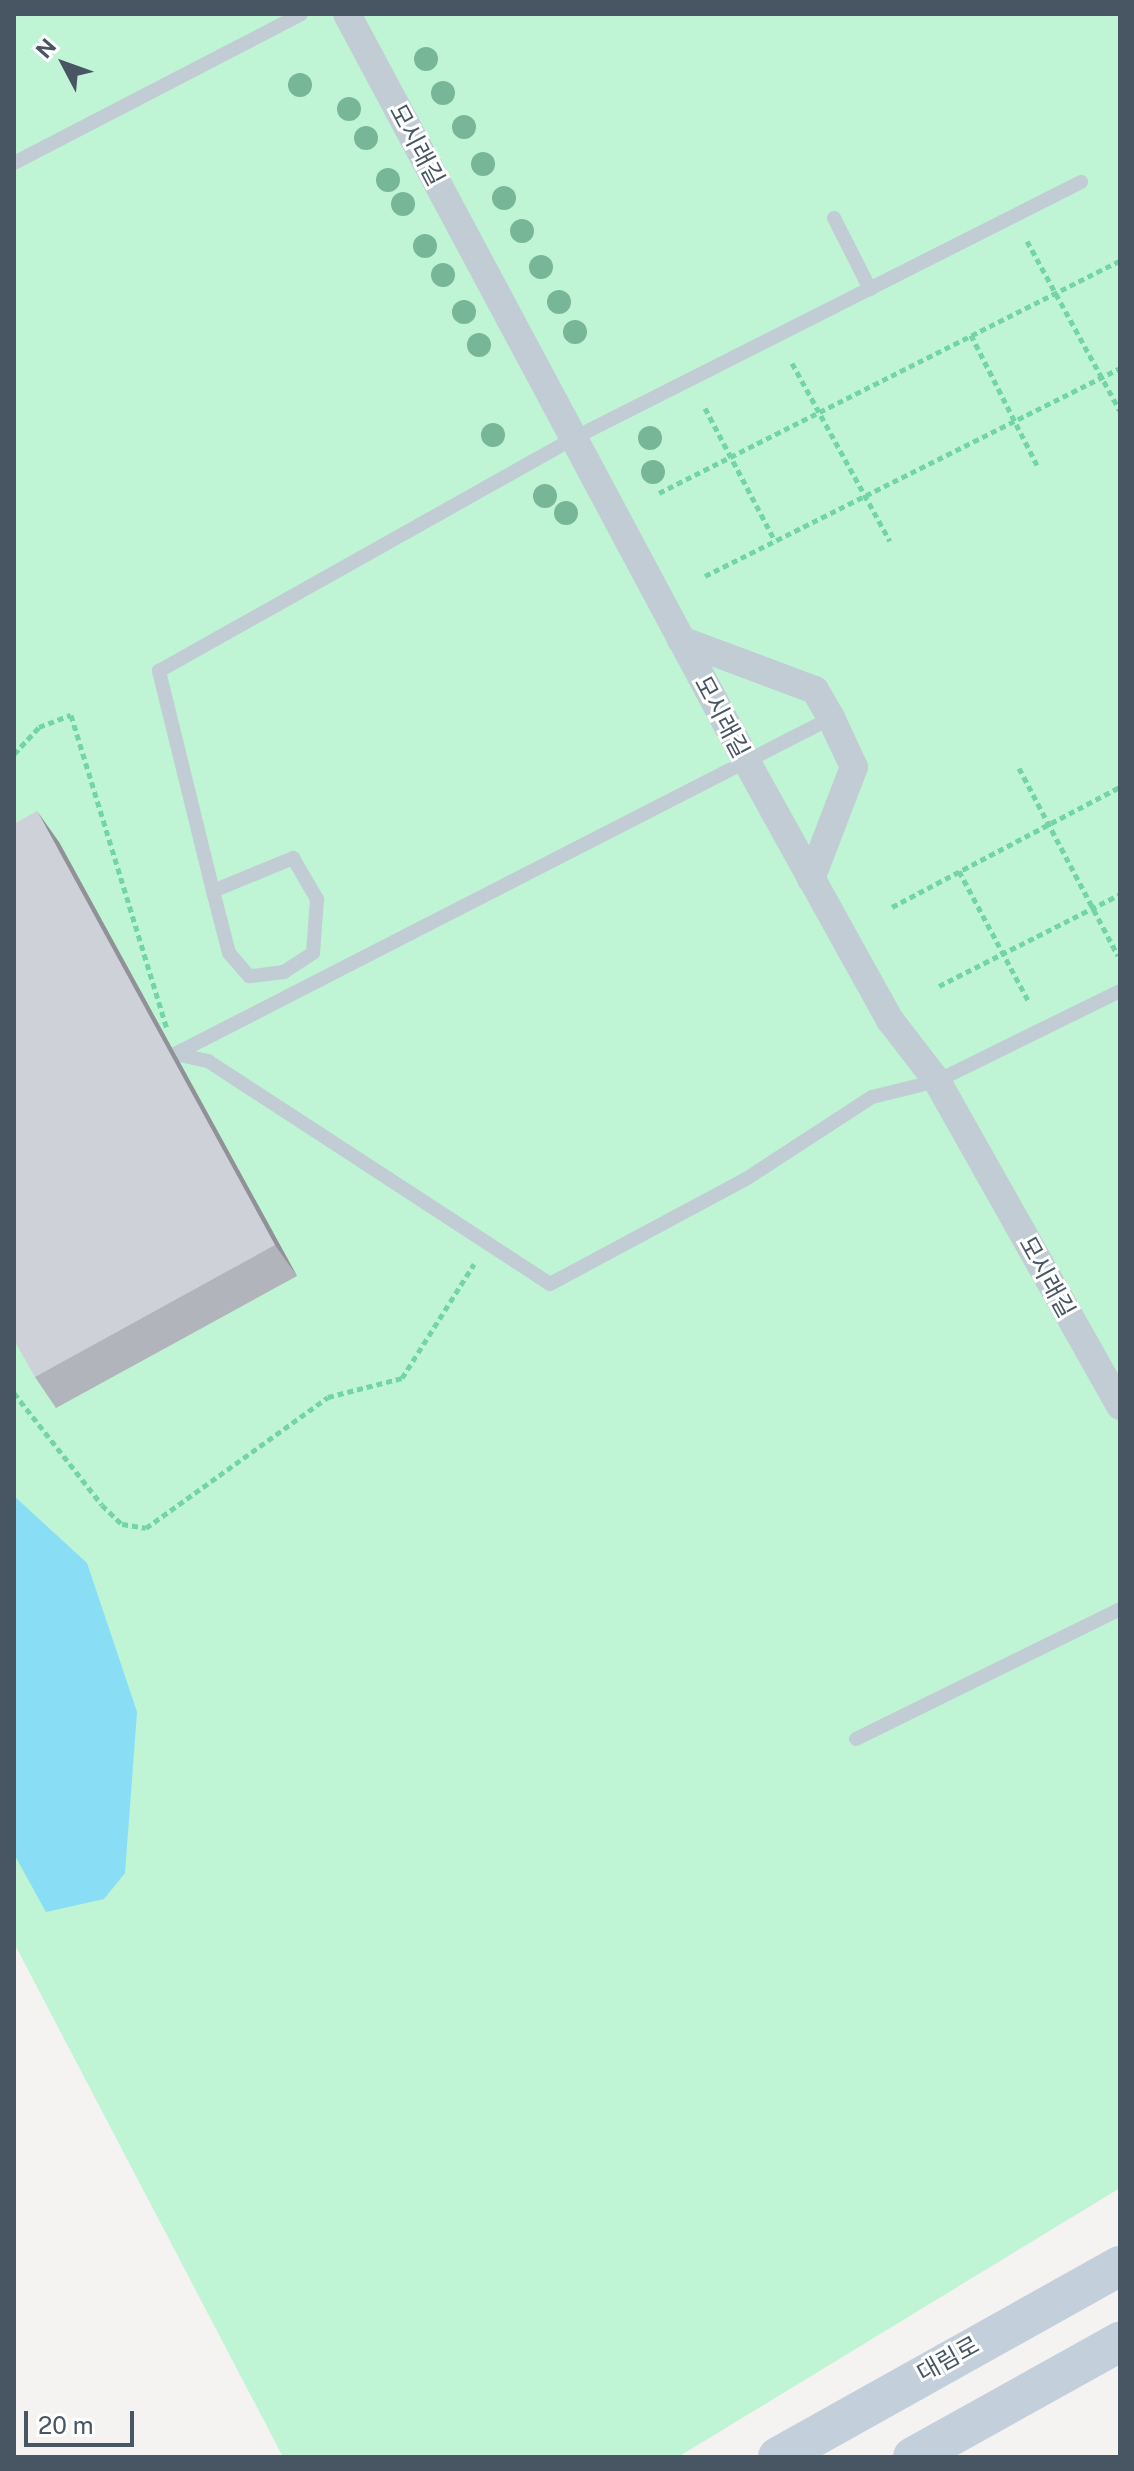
<!DOCTYPE html>
<meta charset="utf-8">
<style>
body{margin:0}
#map{position:relative;width:1134px;height:2471px;overflow:hidden;background:#f5f2f2;font-family:"Public Sans","Noto Sans KR",sans-serif}
div>[style]{position:absolute}
.green>*{inset:0;background:#bff4d4}
.water>*{inset:0;background:#89ddf4}
.path>*{height:5px;margin-top:-2.5px;transform-origin:0;background:repeating-linear-gradient(90deg,#73d5a6 0 6px,transparent 0 10px)}
.lane>*{height:14px;margin:-7px;padding:0 7px;transform-origin:7px;border-radius:7px;background:#c2ccd5}
.street>*{height:28px;margin:-14px;padding:0 14px;transform-origin:14px;border-radius:14px;background:#c2ccd5}
.secondary>*{height:40px;margin:-20px;padding:0 20px;transform-origin:20px;border-radius:20px;background:#c4cfdc}
.trees>*{width:24px;height:24px;margin:-12px;border-radius:50%;background:#77b797}
.wall>*{inset:0;background:#b1b4ba}
.shaded-wall>*{inset:0;background:#909297}
.building>*{inset:0;background:#ced1d8}
span{translate:-50% -50%;white-space:nowrap;text-align:center;line-height:1.15;-webkit-text-stroke:6px #fff;paint-order:stroke}
.street-label{font-size:24px;color:#485562}
.frame{position:absolute;inset:0;border:16px solid #485562;pointer-events:none}
.north{position:absolute;left:24px;top:24px;width:80px;height:80px;-webkit-text-stroke:6px #fff;paint-order:stroke;rotate:311deg;font-size:22px;font-weight:700;line-height:32px;text-align:center;color:#485562}
.north::after{content:'';display:block;margin:auto;width:28px;height:36px;background:#485562;clip-path:polygon(50% 0,100% 100%,50% 72%,0 100%)}
.scale{position:absolute;left:24px;top:2411px;width:110px;height:36px;box-sizing:border-box;border:4px solid #485562;border-top:0;padding-left:10px;font-size:24px;line-height:28px;white-space:nowrap;color:#485562;-webkit-text-stroke:6px #fff;paint-order:stroke}
</style>
<div id="map">
<div class="green">
<i style="clip-path:polygon(14px 14px,1120px 14px,1120px 2188px,678px 2457px,283px 2457px,14px 1943px)"></i>
</div>
<div class="water">
<i style="clip-path:polygon(14px 1496px,87px 1563px,137px 1712px,125px 1873px,104px 1899px,46px 1912px,14px 1854px)"></i>
</div>
<div class="path">
<i style="left:1027px;top:241px;width:194px;rotate:61.3deg"></i>
<i style="left:971px;top:335px;width:146px;rotate:63.1deg"></i>
<i style="left:792px;top:363px;width:203px;rotate:61.2deg"></i>
<i style="left:705px;top:408px;width:150px;rotate:62.2deg"></i>
<i style="left:659px;top:493px;width:515px;rotate:-26.76deg"></i>
<i style="left:705px;top:576px;width:464px;rotate:-26.6deg"></i>
<i style="left:14px;top:754px;width:37px;rotate:-47deg"></i>
<i style="left:39px;top:727px;width:34px;rotate:-21deg"></i>
<i style="left:71px;top:715px;width:328px;rotate:73deg"></i>
<i style="left:1019px;top:768px;width:212px;rotate:62.2deg"></i>
<i style="left:959px;top:871px;width:149px;rotate:61.9deg"></i>
<i style="left:892px;top:907px;width:258px;rotate:-27.8deg"></i>
<i style="left:939px;top:986px;width:203px;rotate:-26.9deg"></i>
<i style="left:14px;top:1393px;width:142px;rotate:51.8deg"></i>
<i style="left:102px;top:1505px;width:28px;rotate:44deg"></i>
<i style="left:122px;top:1524px;width:24px;rotate:9deg"></i>
<i style="left:146px;top:1528px;width:224px;rotate:-35.7deg"></i>
<i style="left:328px;top:1397px;width:76px;rotate:-14.4deg"></i>
<i style="left:402px;top:1378px;width:135px;rotate:-57.7deg"></i>
</div>
<div class="lane">
<i style="left:14px;top:163px;width:323px;rotate:-27.4deg"></i>
<i style="left:834px;top:218px;width:80px;rotate:63.1deg"></i>
<i style="left:213px;top:891px;width:87px;rotate:-22.4deg"></i>
<i style="left:293px;top:858px;width:48px;rotate:59.7deg"></i>
<i style="left:317px;top:899px;width:54px;rotate:94.2deg"></i>
<i style="left:313px;top:953px;width:35px;rotate:147deg"></i>
<i style="left:284px;top:972px;width:35px;rotate:173deg"></i>
<i style="left:249px;top:976px;width:30px;rotate:-131deg"></i>
<i style="left:229px;top:953px;width:64px;rotate:-104.5deg"></i>
<i style="left:213px;top:891px;width:227px;rotate:-103.8deg"></i>
<i style="left:159px;top:671px;width:476px;rotate:-29.3deg"></i>
<i style="left:574px;top:438px;width:568px;rotate:-26.79deg"></i>
<i style="left:175px;top:1054px;width:34px;rotate:12deg"></i>
<i style="left:208px;top:1061px;width:408px;rotate:33.1deg"></i>
<i style="left:550px;top:1284px;width:222px;rotate:-28.2deg"></i>
<i style="left:746px;top:1179px;width:150px;rotate:-33.1deg"></i>
<i style="left:872px;top:1097px;width:67px;rotate:-13.8deg"></i>
<i style="left:937px;top:1081px;width:204px;rotate:-26.2deg"></i>
<i style="left:175px;top:1054px;width:737px;rotate:-27.12deg"></i>
<i style="left:856px;top:1739px;width:294px;rotate:-26.2deg"></i>
</div>
<div class="street">
<i style="left:347px;top:14px;width:850px;rotate:61.87deg"></i>
<i style="left:748px;top:764px;width:293px;rotate:61deg"></i>
<i style="left:890px;top:1020px;width:77px;rotate:52.4deg"></i>
<i style="left:937px;top:1081px;width:373px;rotate:60.6deg"></i>
<i style="left:681px;top:640px;width:143px;rotate:20.5deg"></i>
<i style="left:815px;top:690px;width:32px;rotate:60deg"></i>
<i style="left:831px;top:718px;width:54px;rotate:64.9deg"></i>
<i style="left:854px;top:767px;width:120px;rotate:111deg"></i>
</div>
<div class="secondary">
<i style="left:778px;top:2457px;width:392px;rotate:-29.2deg"></i>
<i style="left:913px;top:2457px;width:237px;rotate:-29.1deg"></i>
</div>
<div class="trees">
<i style="left:426px;top:59px"></i>
<i style="left:300px;top:85px"></i>
<i style="left:443px;top:93px"></i>
<i style="left:349px;top:109px"></i>
<i style="left:464px;top:127px"></i>
<i style="left:366px;top:138px"></i>
<i style="left:483px;top:164px"></i>
<i style="left:388px;top:180px"></i>
<i style="left:504px;top:198px"></i>
<i style="left:403px;top:204px"></i>
<i style="left:522px;top:231px"></i>
<i style="left:425px;top:246px"></i>
<i style="left:541px;top:267px"></i>
<i style="left:443px;top:275px"></i>
<i style="left:559px;top:302px"></i>
<i style="left:464px;top:312px"></i>
<i style="left:575px;top:332px"></i>
<i style="left:479px;top:345px"></i>
<i style="left:493px;top:435px"></i>
<i style="left:650px;top:438px"></i>
<i style="left:653px;top:472px"></i>
<i style="left:545px;top:496px"></i>
<i style="left:566px;top:513px"></i>
</div>
<div class="wall">
<i style="clip-path:polygon(59px 842px,297px 1276px,56px 1408px,35px 1377px)"></i>
</div>
<div class="shaded-wall">
<i style="clip-path:polygon(37px 811px,59px 842px,297px 1276px,275px 1245px)"></i>
</div>
<div class="building">
<i style="clip-path:polygon(37px 811px,275px 1245px,35px 1377px,14px 1340px,14px 824px)"></i>
</div>
<div class="street-label">
<span style="left:417px;top:145px;rotate:62deg">모시래길</span>
<span style="left:722px;top:717px;rotate:62deg">모시래길</span>
<span style="left:1047px;top:1277px;rotate:61deg">모시래길</span>
<span style="left:948px;top:2359px;rotate:-29deg">대림로</span>
</div>
<div class="frame"></div>
<div class="north">N</div>
<div class="scale">20 m</div>
</div>
